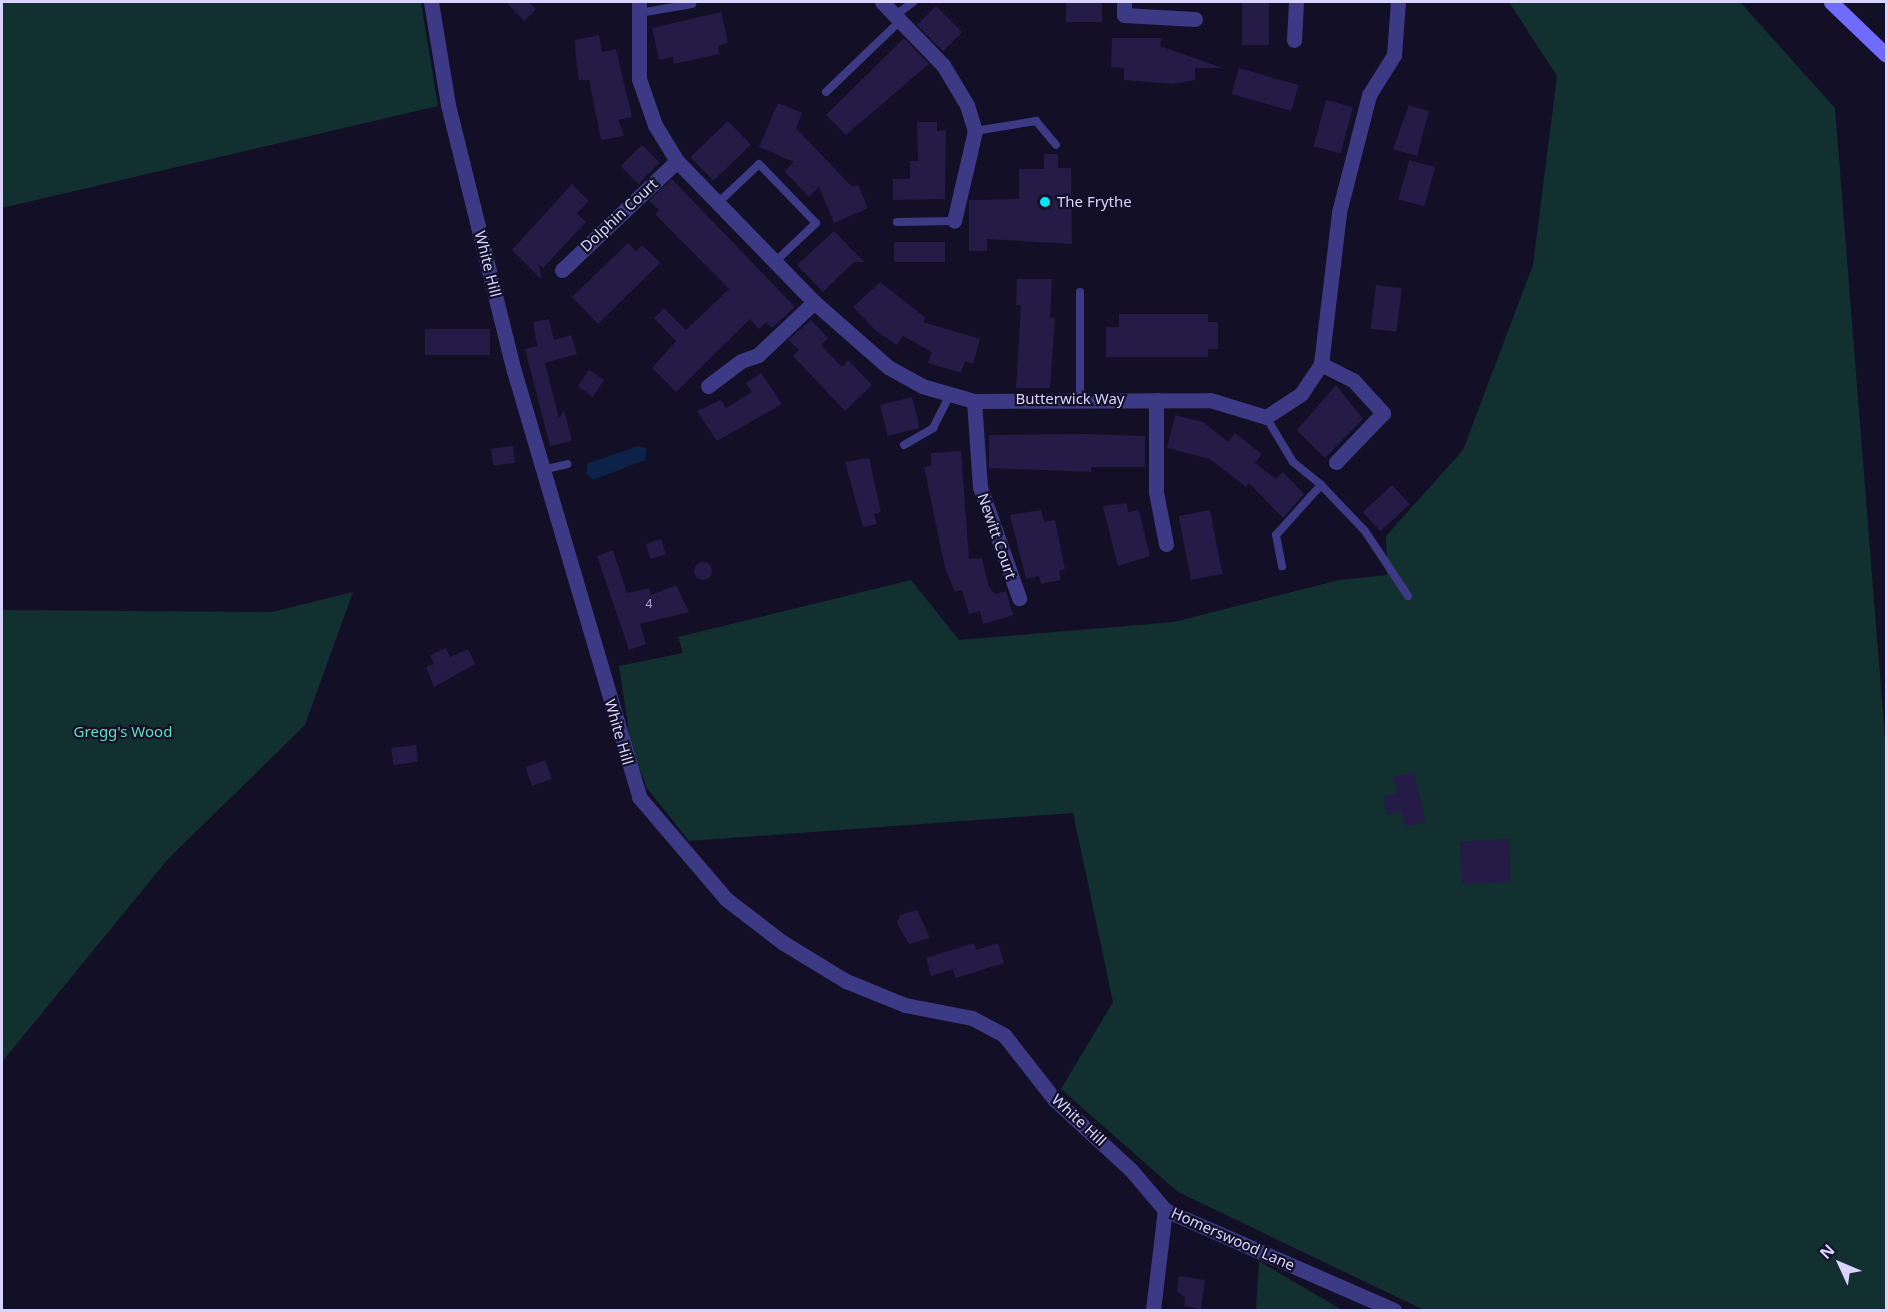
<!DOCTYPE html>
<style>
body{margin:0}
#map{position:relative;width:1888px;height:1312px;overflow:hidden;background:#130f26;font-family:"Noto Sans",sans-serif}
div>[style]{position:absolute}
.green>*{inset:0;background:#12302f}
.water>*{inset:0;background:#0c2248}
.building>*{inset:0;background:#241b47;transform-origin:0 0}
.round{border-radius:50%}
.service>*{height:8px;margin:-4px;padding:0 4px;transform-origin:4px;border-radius:4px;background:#3d3a85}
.minor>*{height:15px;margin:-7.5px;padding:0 7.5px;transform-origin:7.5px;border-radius:7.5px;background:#3d3a85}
.secondary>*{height:15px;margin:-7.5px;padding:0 7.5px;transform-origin:7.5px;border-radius:7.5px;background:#6f6bff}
.dots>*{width:16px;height:16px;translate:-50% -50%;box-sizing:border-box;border:3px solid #130f26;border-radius:50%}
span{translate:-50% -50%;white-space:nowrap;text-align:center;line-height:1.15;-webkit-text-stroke:4.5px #130f26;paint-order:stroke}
.number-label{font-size:12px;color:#aca6d1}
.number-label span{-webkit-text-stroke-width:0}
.poi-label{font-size:15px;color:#d9d4ff}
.left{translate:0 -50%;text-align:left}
.street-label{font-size:15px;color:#d9d4ff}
.park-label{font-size:15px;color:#5fe0c0}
.frame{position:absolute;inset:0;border:3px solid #d9d4ff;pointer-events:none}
.north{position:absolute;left:1810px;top:1234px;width:60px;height:60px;-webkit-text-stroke:4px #130f26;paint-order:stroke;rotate:314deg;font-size:16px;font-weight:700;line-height:24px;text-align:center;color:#d9d4ff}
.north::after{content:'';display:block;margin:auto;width:21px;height:27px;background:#d9d4ff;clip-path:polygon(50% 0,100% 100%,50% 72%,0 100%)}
</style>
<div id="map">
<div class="green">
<i style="clip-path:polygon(2px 2px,421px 2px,438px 106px,2px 208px)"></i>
<i style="clip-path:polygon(1509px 2px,1740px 2px,1835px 108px,1886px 751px,1886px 1310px,1424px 1310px,1178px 1192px,1061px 1089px,1113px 1002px,1073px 813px,689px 841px,647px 788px,631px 746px,619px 666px,683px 653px,678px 637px,911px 580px,959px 640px,1174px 622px,1339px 580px,1387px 575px,1386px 536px,1463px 450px,1533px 265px,1557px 76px)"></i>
<i style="clip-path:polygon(353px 592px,305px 725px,168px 859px,2px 1062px,2px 610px,272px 612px)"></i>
<i style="clip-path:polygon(1259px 1261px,1342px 1310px,1256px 1310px)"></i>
</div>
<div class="water">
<i style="clip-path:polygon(638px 446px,646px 448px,645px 460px,593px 480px,586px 474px,588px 463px)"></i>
</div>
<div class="building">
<i style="clip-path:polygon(506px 2px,529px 2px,536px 10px,524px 21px)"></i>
<i style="left:1066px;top:2px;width:36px;height:20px"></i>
<i style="left:1242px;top:2px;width:27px;height:43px"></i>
<i style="left:936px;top:6px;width:37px;height:27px;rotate:45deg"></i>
<i style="clip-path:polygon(721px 12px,728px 43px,718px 46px,719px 54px,674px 64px,673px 57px,659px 60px,652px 28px)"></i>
<i style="clip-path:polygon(599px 35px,602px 52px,616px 49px,632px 117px,618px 120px,624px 136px,601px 140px,589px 80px,579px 80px,576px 60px,575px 40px)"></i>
<i style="clip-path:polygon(904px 38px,929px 64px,846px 135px,826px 115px)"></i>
<i style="clip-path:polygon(1112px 38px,1162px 38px,1160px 46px,1223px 68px,1195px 68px,1195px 80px,1172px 84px,1124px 80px,1124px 68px,1111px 67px)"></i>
<i style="left:1239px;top:68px;width:62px;height:27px;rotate:16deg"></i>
<i style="left:1326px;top:100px;width:28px;height:48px;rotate:15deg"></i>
<i style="clip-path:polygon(778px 103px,802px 113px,796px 128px,852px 187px,858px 185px,868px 208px,834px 223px,819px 187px,809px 197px,784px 171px,794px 162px,759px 147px)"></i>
<i style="clip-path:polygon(1409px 105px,1429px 111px,1417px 156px,1393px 149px)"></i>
<i style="left:728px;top:121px;width:33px;height:52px;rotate:46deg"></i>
<i style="clip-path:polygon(917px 122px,937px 122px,937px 131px,946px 130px,945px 199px,893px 200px,893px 179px,910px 179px,910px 161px,918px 161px)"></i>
<i style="left:642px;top:145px;width:25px;height:30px;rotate:45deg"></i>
<i style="clip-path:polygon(1044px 154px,1058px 154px,1058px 168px,1071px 168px,1072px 244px,987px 239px,987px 251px,969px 251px,969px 200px,1019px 199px,1019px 169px,1044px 169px)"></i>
<i style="left:1409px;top:160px;width:27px;height:41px;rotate:15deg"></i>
<i style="clip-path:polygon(672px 179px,795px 307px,772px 328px,766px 322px,759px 329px,750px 319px,676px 392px,652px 368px,676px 341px,654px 318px,664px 308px,686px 330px,729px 289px,655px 214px,659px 210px,649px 201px)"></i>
<i style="clip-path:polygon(572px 184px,589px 201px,577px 213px,586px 222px,543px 268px,538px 263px,542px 280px,512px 250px)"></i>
<i style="clip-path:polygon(834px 231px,864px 262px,854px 262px,823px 292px,797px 265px)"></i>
<i style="left:894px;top:242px;width:51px;height:20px"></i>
<i style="clip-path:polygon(628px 243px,636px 251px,642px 245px,660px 263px,598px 324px,572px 297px)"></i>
<i style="clip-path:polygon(1017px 279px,1052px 279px,1050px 318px,1055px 318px,1050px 388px,1016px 388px,1021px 305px,1016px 305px)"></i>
<i style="clip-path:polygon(880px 282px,926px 318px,923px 322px,980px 339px,973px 364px,965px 361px,961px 373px,928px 363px,932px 352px,903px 336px,897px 345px,876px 331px,853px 307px)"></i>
<i style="left:1376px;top:285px;width:26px;height:44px;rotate:7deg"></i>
<i style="clip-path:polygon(1119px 314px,1208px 314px,1208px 322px,1218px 322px,1218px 349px,1208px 349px,1208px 357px,1106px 357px,1106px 327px,1119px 327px)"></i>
<i style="clip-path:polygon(549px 319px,554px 340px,571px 335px,577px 354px,545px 363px,559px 418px,564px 410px,572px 441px,550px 446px,525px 349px,537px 346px,533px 322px)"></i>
<i style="clip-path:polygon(811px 320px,828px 338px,821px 345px,842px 367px,848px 360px,872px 385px,845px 411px,793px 356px,799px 350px,788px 340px)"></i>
<i style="left:425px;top:329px;width:65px;height:26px"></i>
<i style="left:589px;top:370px;width:18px;height:20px;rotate:34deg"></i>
<i style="clip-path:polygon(761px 373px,782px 404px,717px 441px,697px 411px,721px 400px,726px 408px,752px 392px,746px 383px)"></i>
<i style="clip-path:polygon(1336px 385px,1363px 419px,1325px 458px,1297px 430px)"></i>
<i style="left:912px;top:397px;width:32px;height:33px;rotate:76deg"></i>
<i style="clip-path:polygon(1175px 415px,1203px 422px,1228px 442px,1235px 433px,1262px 454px,1255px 463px,1276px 479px,1283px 472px,1304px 494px,1283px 518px,1249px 483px,1246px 487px,1210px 459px,1167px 448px)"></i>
<i style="clip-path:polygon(1084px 434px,1145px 436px,1145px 467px,1091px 467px,1091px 472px,989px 468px,989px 435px)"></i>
<i style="left:513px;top:446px;width:17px;height:22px;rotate:83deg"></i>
<i style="clip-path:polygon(961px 451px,969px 559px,982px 558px,989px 587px,995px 594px,1006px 591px,1013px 615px,983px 624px,980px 611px,969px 614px,962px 590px,955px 592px,945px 568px,924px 467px,931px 466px,931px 453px)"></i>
<i style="clip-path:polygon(869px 458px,881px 512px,874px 514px,877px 524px,863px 527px,845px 462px)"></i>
<i style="left:1392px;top:485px;width:26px;height:40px;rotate:47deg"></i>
<i style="clip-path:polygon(1127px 503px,1128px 512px,1139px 510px,1150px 556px,1118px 566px,1103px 506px)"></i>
<i style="clip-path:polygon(1041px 510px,1044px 522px,1055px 520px,1065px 569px,1059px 571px,1061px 580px,1041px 584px,1039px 576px,1026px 579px,1010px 515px)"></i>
<i style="left:1210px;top:510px;width:65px;height:32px;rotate:79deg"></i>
<i style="left:661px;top:539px;width:16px;height:16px;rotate:72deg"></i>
<i style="clip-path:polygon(613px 550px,627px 593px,649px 588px,651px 595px,676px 585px,689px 612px,640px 624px,646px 644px,629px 650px,597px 556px)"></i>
<i class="round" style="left:694px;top:562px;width:18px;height:18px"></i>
<i style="clip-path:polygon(446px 648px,450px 657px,468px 649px,475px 664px,434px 687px,426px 667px,434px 664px,430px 655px)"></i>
<i style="left:416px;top:745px;width:17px;height:25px;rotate:83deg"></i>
<i style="left:545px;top:760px;width:20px;height:21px;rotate:70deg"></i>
<i style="clip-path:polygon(1414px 772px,1426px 822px,1405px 827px,1401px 812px,1387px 815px,1383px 797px,1397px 793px,1393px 777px)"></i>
<i style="left:1509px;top:839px;width:43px;height:49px;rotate:87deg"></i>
<i style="clip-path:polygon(917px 910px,930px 938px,909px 944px,897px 923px,900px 915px)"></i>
<i style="clip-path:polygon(974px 943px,976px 950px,998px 943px,1004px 963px,956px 978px,953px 969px,931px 976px,926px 958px)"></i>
<i style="clip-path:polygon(1179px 1276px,1205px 1280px,1201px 1309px,1184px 1306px,1185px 1298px,1177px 1291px)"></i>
</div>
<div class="service">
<i style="left:639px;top:13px;width:54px;rotate:-9.6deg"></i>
<i style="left:894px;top:16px;width:24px;rotate:-36deg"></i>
<i style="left:826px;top:92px;width:101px;rotate:-43.8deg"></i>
<i style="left:975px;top:131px;width:62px;rotate:-9.3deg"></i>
<i style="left:1036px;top:121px;width:31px;rotate:50deg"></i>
<i style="left:719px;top:202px;width:55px;rotate:-43.5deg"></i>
<i style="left:759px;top:164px;width:82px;rotate:46deg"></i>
<i style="left:816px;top:223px;width:55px;rotate:136.5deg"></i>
<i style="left:897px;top:222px;width:57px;rotate:-1deg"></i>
<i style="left:1080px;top:397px;width:105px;rotate:-90deg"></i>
<i style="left:1266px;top:417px;width:52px;rotate:59deg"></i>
<i style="left:1293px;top:462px;width:36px;rotate:39deg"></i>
<i style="left:1321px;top:485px;width:67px;rotate:132deg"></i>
<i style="left:1276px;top:535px;width:32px;rotate:79deg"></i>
<i style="left:904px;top:445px;width:34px;rotate:-30deg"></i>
<i style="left:933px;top:428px;width:36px;rotate:-63deg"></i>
<i style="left:542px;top:470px;width:26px;rotate:-13deg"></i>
<i style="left:1321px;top:485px;width:64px;rotate:46.3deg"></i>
<i style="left:1365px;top:531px;width:78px;rotate:56.5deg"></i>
</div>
<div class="minor">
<i style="left:431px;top:2px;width:104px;rotate:80.6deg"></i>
<i style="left:448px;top:105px;width:274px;rotate:76.1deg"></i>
<i style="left:514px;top:371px;width:444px;rotate:73.6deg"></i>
<i style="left:639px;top:797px;width:134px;rotate:49.5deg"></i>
<i style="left:726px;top:899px;width:71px;rotate:37.5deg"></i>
<i style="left:782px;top:942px;width:75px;rotate:31.4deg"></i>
<i style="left:846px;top:981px;width:64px;rotate:22.1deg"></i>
<i style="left:905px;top:1005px;width:68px;rotate:11deg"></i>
<i style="left:972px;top:1018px;width:36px;rotate:28deg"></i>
<i style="left:1004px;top:1035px;width:83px;rotate:51.9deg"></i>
<i style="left:1055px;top:1100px;width:103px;rotate:42.6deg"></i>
<i style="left:1131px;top:1170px;width:52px;rotate:49.6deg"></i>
<i style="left:1165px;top:1210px;width:250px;rotate:23.6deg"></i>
<i style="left:639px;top:2px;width:77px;rotate:90deg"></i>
<i style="left:639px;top:79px;width:49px;rotate:70.8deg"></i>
<i style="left:655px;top:125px;width:42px;rotate:58.6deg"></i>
<i style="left:677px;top:161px;width:197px;rotate:45.8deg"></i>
<i style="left:814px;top:302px;width:98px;rotate:41.3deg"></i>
<i style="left:888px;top:367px;width:39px;rotate:29deg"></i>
<i style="left:922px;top:386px;width:54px;rotate:16.1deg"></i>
<i style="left:974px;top:401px;width:236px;rotate:-0.2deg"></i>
<i style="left:1210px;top:400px;width:59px;rotate:16.9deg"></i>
<i style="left:1266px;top:417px;width:42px;rotate:-33.3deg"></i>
<i style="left:1301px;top:394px;width:36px;rotate:-56deg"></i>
<i style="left:1321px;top:364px;width:153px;rotate:-83.2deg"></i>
<i style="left:1339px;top:212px;width:121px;rotate:-75.6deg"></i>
<i style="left:1369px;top:95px;width:47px;rotate:-58deg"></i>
<i style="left:1394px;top:55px;width:53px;rotate:-85.7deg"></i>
<i style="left:882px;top:2px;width:88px;rotate:45.9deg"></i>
<i style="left:943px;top:65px;width:47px;rotate:59deg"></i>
<i style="left:967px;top:105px;width:27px;rotate:73deg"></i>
<i style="left:975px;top:131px;width:92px;rotate:103.1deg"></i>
<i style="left:1124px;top:2px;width:13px;rotate:90deg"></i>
<i style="left:1124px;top:15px;width:71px;rotate:3.2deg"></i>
<i style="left:1294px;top:40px;width:38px;rotate:-87deg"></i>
<i style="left:562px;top:270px;width:158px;rotate:-43.5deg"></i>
<i style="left:1321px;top:364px;width:36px;rotate:27deg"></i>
<i style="left:1353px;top:380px;width:45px;rotate:47.7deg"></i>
<i style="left:1383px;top:413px;width:68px;rotate:133.8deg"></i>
<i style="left:708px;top:386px;width:41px;rotate:-37.1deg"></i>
<i style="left:741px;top:361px;width:18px;rotate:-19deg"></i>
<i style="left:758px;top:355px;width:77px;rotate:-43.4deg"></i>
<i style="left:1156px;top:400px;width:92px;rotate:90deg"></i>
<i style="left:1156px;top:492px;width:53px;rotate:79.1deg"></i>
<i style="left:974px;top:401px;width:86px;rotate:86deg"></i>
<i style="left:980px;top:487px;width:118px;rotate:70.6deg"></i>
<i style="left:1153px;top:1310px;width:101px;rotate:-83.2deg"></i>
</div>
<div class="secondary">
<i style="left:1831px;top:2px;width:76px;rotate:43.9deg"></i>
</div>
<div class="dots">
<i style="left:1045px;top:202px;background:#00e5ff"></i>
</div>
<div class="number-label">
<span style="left:649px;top:604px">4</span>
</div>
<div class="poi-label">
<span class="left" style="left:1057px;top:202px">The Frythe</span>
</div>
<div class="street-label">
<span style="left:619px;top:215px;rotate:-43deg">Dolphin Court</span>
<span style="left:488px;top:264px;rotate:76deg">White Hill</span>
<span style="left:1070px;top:399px">Butterwick Way</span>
<span style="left:997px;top:536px;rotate:71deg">Newitt Court</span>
<span style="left:619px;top:732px;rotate:74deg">White Hill</span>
<span style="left:1079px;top:1120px;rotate:43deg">White Hill</span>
<span style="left:1233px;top:1239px;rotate:24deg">Homerswood Lane</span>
</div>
<div class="park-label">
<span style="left:123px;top:732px">Gregg's Wood</span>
</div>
<div class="frame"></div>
<div class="north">N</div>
</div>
